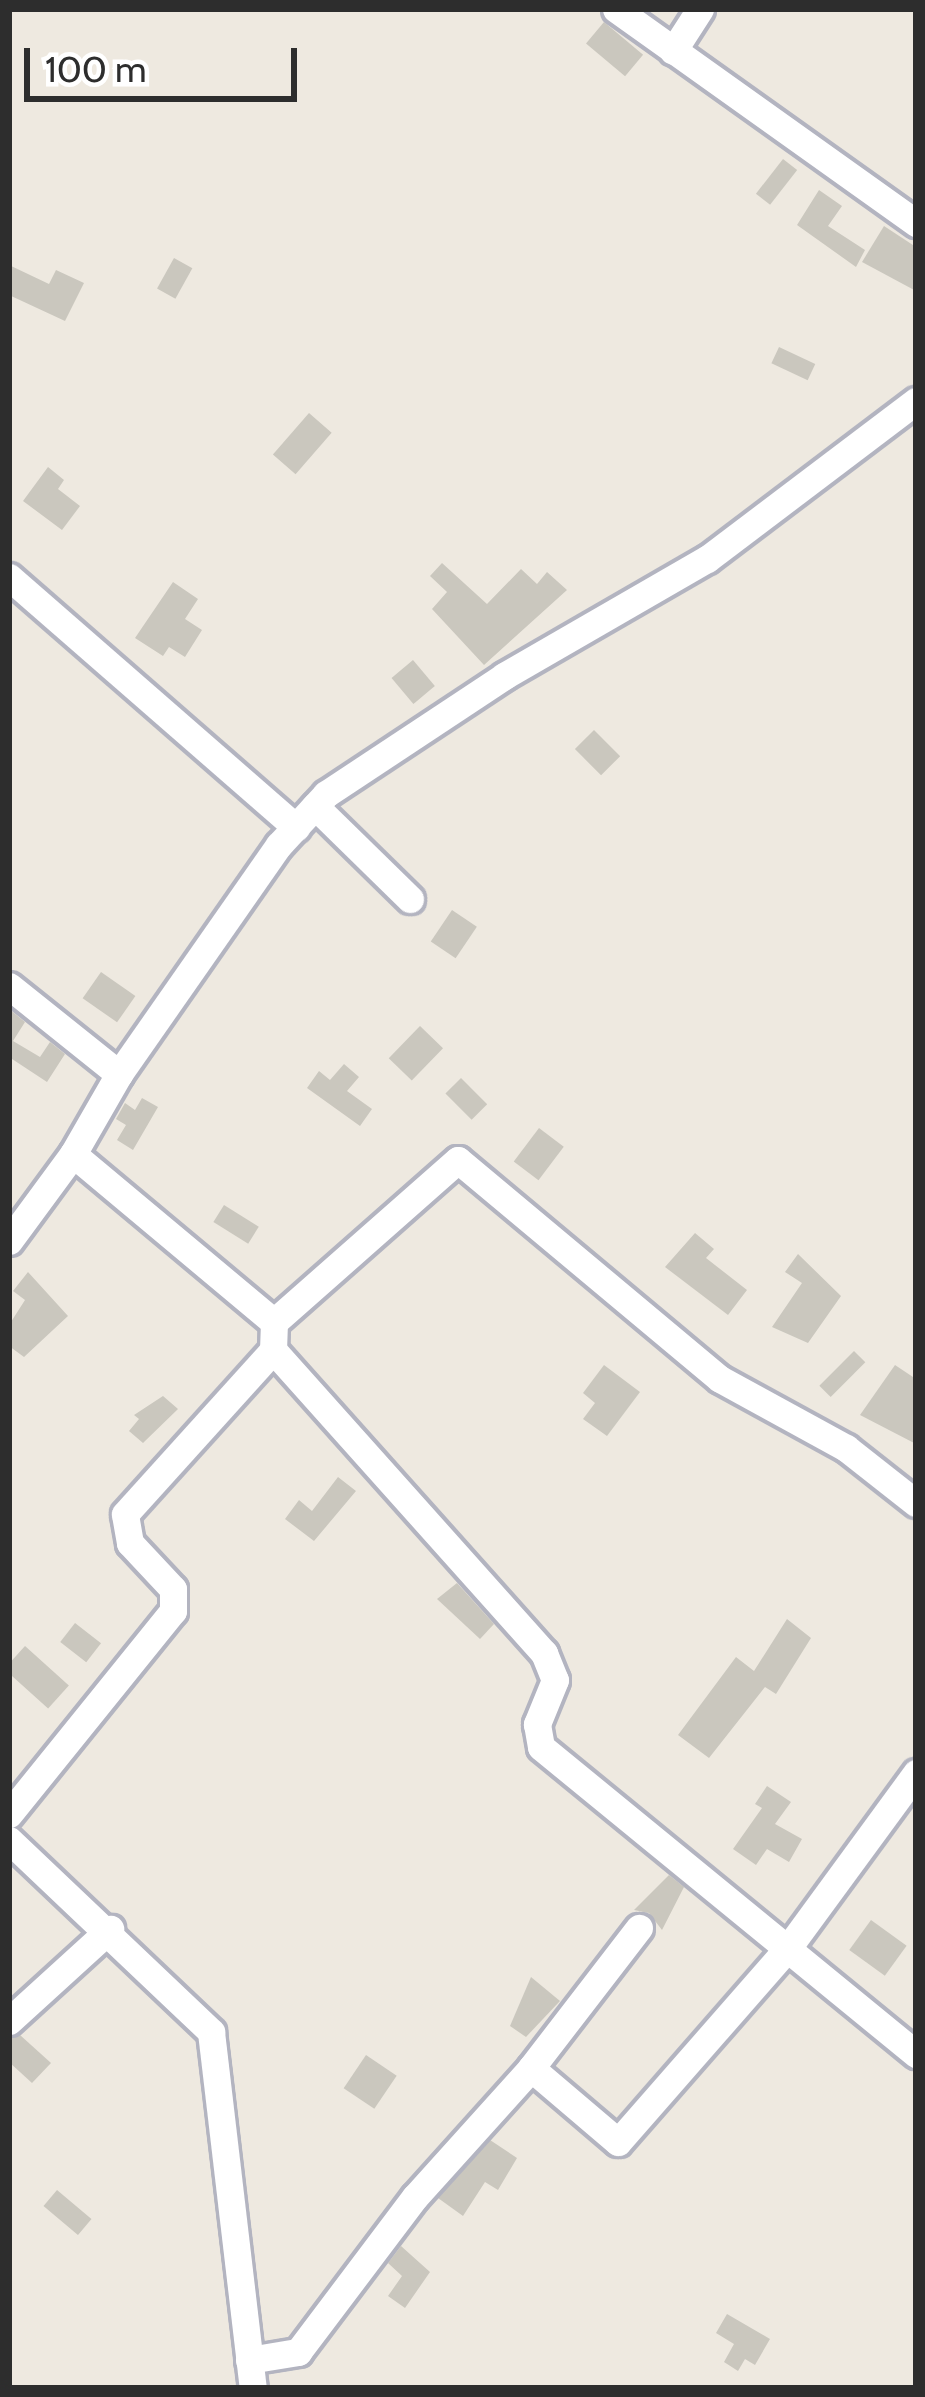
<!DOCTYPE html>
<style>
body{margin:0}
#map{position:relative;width:925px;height:2397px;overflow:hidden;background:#eee9e0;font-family:Cabin,sans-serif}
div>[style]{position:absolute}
.building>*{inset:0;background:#cac7be;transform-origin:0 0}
.roads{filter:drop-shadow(3px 0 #b3b4c0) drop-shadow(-3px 0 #b3b4c0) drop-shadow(0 3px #b3b4c0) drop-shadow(0 -3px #b3b4c0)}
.minor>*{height:27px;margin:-13.5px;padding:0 13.5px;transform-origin:13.5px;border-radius:13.5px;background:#fff}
span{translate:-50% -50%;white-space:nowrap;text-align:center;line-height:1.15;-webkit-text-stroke:9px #fff;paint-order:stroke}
.frame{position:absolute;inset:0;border:12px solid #2d2d2d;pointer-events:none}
.scale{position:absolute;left:24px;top:48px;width:273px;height:54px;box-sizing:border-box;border:6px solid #2d2d2d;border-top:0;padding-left:15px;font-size:36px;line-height:42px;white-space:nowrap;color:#2d2d2d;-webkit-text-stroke:9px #fff;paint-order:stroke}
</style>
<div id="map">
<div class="building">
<i style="left:604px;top:22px;width:51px;height:28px;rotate:40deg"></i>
<i style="left:783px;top:159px;width:18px;height:44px;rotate:38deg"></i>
<i style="clip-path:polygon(819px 190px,842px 206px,828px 226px,865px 250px,856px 267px,797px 225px)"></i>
<i style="clip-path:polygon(884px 226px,916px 247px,916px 291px,862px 262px)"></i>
<i style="left:174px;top:258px;width:21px;height:35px;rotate:29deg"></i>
<i style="clip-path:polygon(9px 265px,49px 284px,56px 270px,84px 283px,65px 321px,9px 295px)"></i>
<i style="left:779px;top:347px;width:40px;height:18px;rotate:25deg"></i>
<i style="left:309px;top:413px;width:30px;height:55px;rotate:41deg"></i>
<i style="clip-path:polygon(48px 467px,64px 480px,58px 489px,80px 506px,62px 530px,23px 501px)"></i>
<i style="clip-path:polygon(442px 563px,487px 604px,521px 569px,537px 584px,547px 572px,567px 590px,484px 665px,432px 609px,447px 592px,430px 576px)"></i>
<i style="clip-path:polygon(173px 582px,198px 599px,185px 619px,202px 630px,185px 657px,169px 647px,163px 656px,135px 638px)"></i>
<i style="left:413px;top:660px;width:34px;height:28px;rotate:50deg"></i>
<i style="left:594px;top:730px;width:37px;height:27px;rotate:45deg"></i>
<i style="left:452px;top:910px;width:30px;height:38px;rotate:34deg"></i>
<i style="left:101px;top:972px;width:42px;height:32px;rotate:35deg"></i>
<i style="clip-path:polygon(9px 1009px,25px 1022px,13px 1041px,40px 1057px,50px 1042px,65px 1054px,47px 1082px,9px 1057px)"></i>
<i style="left:420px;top:1026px;width:32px;height:45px;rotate:44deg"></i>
<i style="clip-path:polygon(344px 1064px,359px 1077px,347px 1091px,372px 1109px,360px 1126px,307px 1088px,319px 1071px,330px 1080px)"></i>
<i style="left:461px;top:1078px;width:37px;height:22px;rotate:45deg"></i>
<i style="clip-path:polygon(142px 1098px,158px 1107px,133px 1150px,117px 1140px,126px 1125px,116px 1119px,125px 1103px,135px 1110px)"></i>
<i style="left:539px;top:1128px;width:31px;height:42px;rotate:37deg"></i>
<i style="left:224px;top:1205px;width:41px;height:20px;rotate:32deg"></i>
<i style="clip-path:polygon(695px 1233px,714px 1249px,706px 1258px,747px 1290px,728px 1315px,665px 1267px)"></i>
<i style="clip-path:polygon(798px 1254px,841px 1296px,808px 1343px,772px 1327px,802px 1283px,785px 1272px)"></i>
<i style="clip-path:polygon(28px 1272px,68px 1316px,24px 1357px,9px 1346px,9px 1325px,25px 1300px,13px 1291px)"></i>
<i style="left:854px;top:1351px;width:16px;height:49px;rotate:45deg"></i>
<i style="clip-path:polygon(604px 1365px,640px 1392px,607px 1436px,583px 1419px,595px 1403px,583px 1393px)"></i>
<i style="clip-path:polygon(895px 1365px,916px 1379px,916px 1444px,860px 1415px)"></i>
<i style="clip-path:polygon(163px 1396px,178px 1409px,143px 1443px,129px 1431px,139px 1419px,134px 1415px)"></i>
<i style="clip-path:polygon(338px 1477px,356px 1491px,314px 1541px,285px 1519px,299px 1500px,312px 1511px)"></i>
<i style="clip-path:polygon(457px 1583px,494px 1624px,480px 1639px,437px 1599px)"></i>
<i style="clip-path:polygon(787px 1619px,811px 1638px,776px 1694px,765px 1687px,709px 1758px,678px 1735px,736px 1657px,754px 1671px)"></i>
<i style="left:75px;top:1623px;width:33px;height:24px;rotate:38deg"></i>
<i style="left:25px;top:1646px;width:59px;height:31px;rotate:42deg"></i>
<i style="clip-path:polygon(767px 1786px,791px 1802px,775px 1824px,802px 1839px,789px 1862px,767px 1849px,756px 1865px,733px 1849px,762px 1808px,755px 1804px)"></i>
<i style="clip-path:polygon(669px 1875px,684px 1887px,662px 1930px,649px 1913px,634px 1910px)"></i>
<i style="left:871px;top:1920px;width:44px;height:37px;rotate:36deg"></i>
<i style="clip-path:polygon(531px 1977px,560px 2001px,526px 2037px,510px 2026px)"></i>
<i style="clip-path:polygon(20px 2035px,51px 2063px,32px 2083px,9px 2062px,9px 2039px)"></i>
<i style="left:366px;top:2055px;width:37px;height:40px;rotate:34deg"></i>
<i style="clip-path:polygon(490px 2140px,517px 2158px,498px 2190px,485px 2182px,463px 2216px,438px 2198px)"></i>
<i style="left:57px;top:2190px;width:45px;height:21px;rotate:40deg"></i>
<i style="clip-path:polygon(401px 2246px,430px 2272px,405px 2308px,388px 2296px,402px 2276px,388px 2263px)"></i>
<i style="clip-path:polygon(727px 2314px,770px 2339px,755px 2365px,745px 2359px,738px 2371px,724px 2362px,734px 2344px,716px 2333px)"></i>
</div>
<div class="roads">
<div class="minor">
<i style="left:616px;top:9px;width:369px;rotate:35.5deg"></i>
<i style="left:673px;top:51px;width:50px;rotate:-57.3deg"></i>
<i style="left:9px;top:577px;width:381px;rotate:41.1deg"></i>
<i style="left:315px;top:806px;width:133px;rotate:44.4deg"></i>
<i style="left:9px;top:986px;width:141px;rotate:38.7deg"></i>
<i style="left:119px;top:1074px;width:92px;rotate:119.9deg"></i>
<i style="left:73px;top:1154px;width:262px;rotate:39.9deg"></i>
<i style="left:274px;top:1322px;width:28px;rotate:92deg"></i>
<i style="left:273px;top:1350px;width:407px;rotate:48.2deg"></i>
<i style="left:544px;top:1653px;width:29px;rotate:68deg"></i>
<i style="left:555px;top:1680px;width:48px;rotate:112.2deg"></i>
<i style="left:537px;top:1724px;width:23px;rotate:80deg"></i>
<i style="left:541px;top:1747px;width:485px;rotate:39.3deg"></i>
<i style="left:119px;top:1074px;width:279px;rotate:-55.1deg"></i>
<i style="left:279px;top:845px;width:69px;rotate:-47.3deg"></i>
<i style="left:326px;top:794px;width:214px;rotate:-33.5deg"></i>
<i style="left:504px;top:676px;width:234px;rotate:-30deg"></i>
<i style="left:707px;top:559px;width:262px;rotate:-37.1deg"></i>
<i style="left:9px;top:1241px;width:108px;rotate:-53.7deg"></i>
<i style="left:274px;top:1322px;width:245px;rotate:-41.4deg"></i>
<i style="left:458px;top:1160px;width:341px;rotate:39.9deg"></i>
<i style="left:720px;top:1379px;width:144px;rotate:28.7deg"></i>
<i style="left:846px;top:1448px;width:89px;rotate:38.2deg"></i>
<i style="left:9px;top:1814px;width:261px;rotate:-51.1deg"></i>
<i style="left:173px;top:1611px;width:22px;rotate:-90deg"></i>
<i style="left:173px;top:1589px;width:63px;rotate:-133.1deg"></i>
<i style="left:130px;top:1543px;width:29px;rotate:-100deg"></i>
<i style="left:125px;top:1514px;width:221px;rotate:-47.9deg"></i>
<i style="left:9px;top:1840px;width:279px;rotate:43.5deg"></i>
<i style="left:211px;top:2032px;width:358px;rotate:83.3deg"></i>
<i style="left:9px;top:2021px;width:137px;rotate:-42.3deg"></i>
<i style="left:531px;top:2068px;width:177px;rotate:-52.4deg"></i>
<i style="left:249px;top:2360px;width:50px;rotate:-9.3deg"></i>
<i style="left:298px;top:2352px;width:194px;rotate:-53deg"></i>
<i style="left:415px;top:2197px;width:173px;rotate:-48deg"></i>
<i style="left:531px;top:2068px;width:114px;rotate:40.4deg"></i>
<i style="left:618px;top:2142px;width:258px;rotate:-48.8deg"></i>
<i style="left:788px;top:1948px;width:217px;rotate:-53.8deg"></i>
</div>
</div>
<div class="frame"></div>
<div class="scale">100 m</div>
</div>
